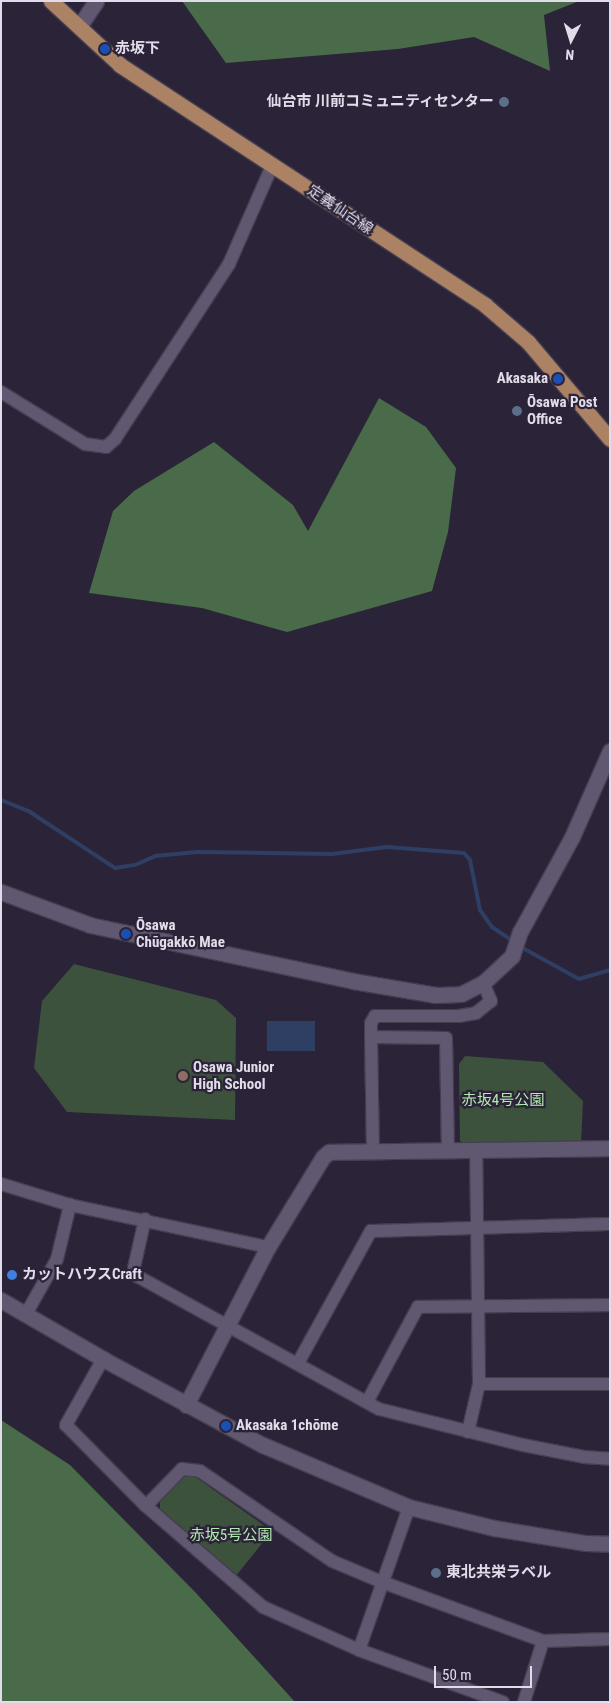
<!DOCTYPE html>
<meta charset="utf-8">
<style>
body{margin:0}
#map{position:relative;width:611px;height:1703px;overflow:hidden;background:#2b2338;font-family:"Roboto Condensed","Noto Sans JP",sans-serif}
div>[style]{position:absolute}
.green>*{inset:0;background:#3d523d}
.forest>*{inset:0;background:#496b49}
.water>*{inset:0;background:#2e3f63;transform-origin:0 0}
.stream>*{height:4px;margin:-2px;padding:0 2px;transform-origin:2px;border-radius:2px;background:#2e3f63}
.roads{filter:drop-shadow(1px 0 #453e50) drop-shadow(-1px 0 #453e50) drop-shadow(0 1px #453e50) drop-shadow(0 -1px #453e50)}
.street>*{height:12px;margin:-6px;padding:0 6px;transform-origin:6px;border-radius:6px;background:#605770}
.secondary>*{height:15px;margin:-7.5px;padding:0 7.5px;transform-origin:7.5px;border-radius:7.5px;background:#605770}
.primary>*{height:15px;margin:-7.5px;padding:0 7.5px;transform-origin:7.5px;border-radius:7.5px;background:#ac8265}
.dots>*{width:14px;height:14px;translate:-50% -50%;box-sizing:border-box;border:2px solid #2b2338;border-radius:50%}
span{translate:-50% -50%;white-space:nowrap;text-align:center;line-height:1.15;-webkit-text-stroke:4.5px #2b2338;paint-order:stroke}
.poi-label{font-size:15px;color:#e1dcea;font-weight:700}
.left{translate:0 -50%;text-align:left}
.right{translate:-100% -50%;text-align:right}
.street-label{font-size:15px;color:#e1dcea}
.park-label{font-size:15px;color:#b2eab1}
.frame{position:absolute;inset:0;border:2px solid #e1dcea;pointer-events:none}
.north{position:absolute;left:546px;top:15px;width:50px;height:50px;-webkit-text-stroke:4px #2b2338;paint-order:stroke;rotate:185deg;font-size:14px;font-weight:700;line-height:20px;text-align:center;color:#e1dcea}
.north::after{content:'';display:block;margin:auto;width:18px;height:22px;background:#e1dcea;clip-path:polygon(50% 0,100% 100%,50% 72%,0 100%)}
.scale{position:absolute;left:434px;top:1666px;width:98px;height:22px;box-sizing:border-box;border:2px solid #e1dcea;border-top:0;padding-left:6px;font-size:15px;line-height:18px;white-space:nowrap;color:#e1dcea;-webkit-text-stroke:4px #2b2338;paint-order:stroke}
</style>
<div id="map">
<div class="green">
<i style="clip-path:polygon(74px 964px,216px 1000px,236px 1018px,235px 1120px,67px 1112px,34px 1068px,42px 1001px)"></i>
<i style="clip-path:polygon(465px 1056px,543px 1062px,583px 1101px,581px 1142px,467px 1145px,460px 1141px,459px 1064px)"></i>
<i style="clip-path:polygon(194px 1476px,272px 1531px,235px 1577px,160px 1510px,160px 1500px,183px 1477px)"></i>
</div>
<div class="forest">
<i style="clip-path:polygon(182px 1px,579px 1px,544px 15px,550px 71px,474px 37px,398px 49px,226px 63px)"></i>
<i style="clip-path:polygon(379px 398px,426px 427px,456px 468px,448px 532px,432px 591px,287px 632px,202px 608px,89px 593px,113px 511px,134px 491px,214px 442px,293px 505px,308px 531px)"></i>
<i style="clip-path:polygon(1px 1420px,70px 1465px,196px 1593px,295px 1702px,1px 1702px)"></i>
</div>
<div class="water">
<i style="left:315px;top:1021px;width:30px;height:48px;rotate:90deg"></i>
</div>
<div class="stream">
<i style="left:1px;top:800px;width:31px;rotate:22deg"></i>
<i style="left:30px;top:812px;width:102px;rotate:33.4deg"></i>
<i style="left:115px;top:868px;width:20px;rotate:-9deg"></i>
<i style="left:135px;top:865px;width:22px;rotate:-24deg"></i>
<i style="left:155px;top:856px;width:42px;rotate:-5.4deg"></i>
<i style="left:197px;top:852px;width:135px;rotate:0.8deg"></i>
<i style="left:332px;top:854px;width:55px;rotate:-7.3deg"></i>
<i style="left:387px;top:847px;width:77px;rotate:4.5deg"></i>
<i style="left:464px;top:853px;width:9px;rotate:49deg"></i>
<i style="left:470px;top:860px;width:51px;rotate:78.7deg"></i>
<i style="left:480px;top:910px;width:21px;rotate:55deg"></i>
<i style="left:492px;top:927px;width:27px;rotate:34deg"></i>
<i style="left:519px;top:946px;width:68px;rotate:28.8deg"></i>
<i style="left:579px;top:979px;width:32px;rotate:-16deg"></i>
</div>
<div class="roads">
<div class="street">
<i style="left:1px;top:392px;width:99px;rotate:31.8deg"></i>
<i style="left:85px;top:444px;width:21px;rotate:8deg"></i>
<i style="left:106px;top:447px;width:12px;rotate:-42deg"></i>
<i style="left:115px;top:439px;width:209px;rotate:-56.9deg"></i>
<i style="left:229px;top:264px;width:107px;rotate:-66.3deg"></i>
<i style="left:371px;top:1037px;width:14px;rotate:-90deg"></i>
<i style="left:371px;top:1023px;width:8px;rotate:-60deg"></i>
<i style="left:375px;top:1016px;width:84px"></i>
<i style="left:459px;top:1016px;width:17px;rotate:-10deg"></i>
<i style="left:476px;top:1013px;width:19px;rotate:-39deg"></i>
<i style="left:491px;top:1001px;width:20px;rotate:-114deg"></i>
<i style="left:373px;top:1152px;width:115px;rotate:-91deg"></i>
<i style="left:371px;top:1037px;width:75px;rotate:0.8deg"></i>
<i style="left:446px;top:1038px;width:112px;rotate:89deg"></i>
<i style="left:1px;top:1184px;width:72px;rotate:16.9deg"></i>
<i style="left:70px;top:1205px;width:202px;rotate:12deg"></i>
<i style="left:145px;top:1219px;width:50px;rotate:102.7deg"></i>
<i style="left:134px;top:1268px;width:9px;rotate:69deg"></i>
<i style="left:137px;top:1276px;width:276px;rotate:28.8deg"></i>
<i style="left:379px;top:1409px;width:148px;rotate:14deg"></i>
<i style="left:523px;top:1445px;width:62px;rotate:11.1deg"></i>
<i style="left:584px;top:1457px;width:26px;rotate:4deg"></i>
<i style="left:26px;top:1314px;width:63px;rotate:-60.6deg"></i>
<i style="left:57px;top:1259px;width:56px;rotate:-76.5deg"></i>
<i style="left:103px;top:1359px;width:76px;rotate:119.3deg"></i>
<i style="left:66px;top:1425px;width:114px;rotate:45.4deg"></i>
<i style="left:146px;top:1506px;width:155px;rotate:40.8deg"></i>
<i style="left:263px;top:1607px;width:105px;rotate:24.1deg"></i>
<i style="left:359px;top:1650px;width:153px;rotate:19.9deg"></i>
<i style="left:298px;top:1363px;width:151px;rotate:-61.1deg"></i>
<i style="left:371px;top:1231px;width:239px;rotate:-1.7deg"></i>
<i style="left:479px;top:1384px;width:131px"></i>
<i style="left:367px;top:1402px;width:108px;rotate:-61.8deg"></i>
<i style="left:418px;top:1307px;width:192px;rotate:-0.6deg"></i>
<i style="left:468px;top:1432px;width:49px;rotate:-77.1deg"></i>
<i style="left:479px;top:1384px;width:235px;rotate:-90.7deg"></i>
<i style="left:146px;top:1506px;width:52px;rotate:-45.8deg"></i>
<i style="left:182px;top:1469px;width:18px;rotate:6deg"></i>
<i style="left:200px;top:1471px;width:160px;rotate:34.3deg"></i>
<i style="left:332px;top:1561px;width:54px;rotate:22.8deg"></i>
<i style="left:382px;top:1582px;width:171px;rotate:20.1deg"></i>
<i style="left:543px;top:1641px;width:67px;rotate:-1.7deg"></i>
<i style="left:359px;top:1650px;width:151px;rotate:-70.7deg"></i>
<i style="left:524px;top:1702px;width:64px;rotate:-72.7deg"></i>
</div>
<div class="secondary">
<i style="left:80px;top:25px;width:29px;rotate:-56deg"></i>
<i style="left:1px;top:892px;width:95px;rotate:20.3deg"></i>
<i style="left:90px;top:925px;width:269px;rotate:12deg"></i>
<i style="left:353px;top:981px;width:84px;rotate:9.6deg"></i>
<i style="left:436px;top:995px;width:25px;rotate:-2deg"></i>
<i style="left:461px;top:994px;width:25px;rotate:-27deg"></i>
<i style="left:483px;top:983px;width:40px;rotate:-43deg"></i>
<i style="left:512px;top:956px;width:25px;rotate:-72deg"></i>
<i style="left:520px;top:932px;width:108px;rotate:-61.3deg"></i>
<i style="left:572px;top:837px;width:94px;rotate:-66.2deg"></i>
<i style="left:1px;top:1300px;width:118px;rotate:30deg"></i>
<i style="left:103px;top:1359px;width:182px;rotate:28.3deg"></i>
<i style="left:263px;top:1445px;width:159px;rotate:23deg"></i>
<i style="left:409px;top:1507px;width:88px;rotate:13.9deg"></i>
<i style="left:494px;top:1528px;width:93px;rotate:9.3deg"></i>
<i style="left:586px;top:1543px;width:24px;rotate:2deg"></i>
<i style="left:186px;top:1405px;width:178px;rotate:-62.6deg"></i>
<i style="left:268px;top:1247px;width:105px;rotate:-58.6deg"></i>
<i style="left:323px;top:1157px;width:8px;rotate:-40deg"></i>
<i style="left:329px;top:1152px;width:281px;rotate:-0.8deg"></i>
</div>
<div class="primary">
<i style="left:51px;top:1px;width:94px;rotate:42.8deg"></i>
<i style="left:120px;top:65px;width:437px;rotate:33.3deg"></i>
<i style="left:485px;top:305px;width:57px;rotate:40.7deg"></i>
<i style="left:528px;top:342px;width:127px;rotate:49.8deg"></i>
</div>
</div>
<div class="dots">
<i style="left:105px;top:49px;background:#1a4fb4"></i>
<i style="left:504px;top:102px;background:#5c6f8a"></i>
<i style="left:558px;top:379px;background:#1a4fb4"></i>
<i style="left:517px;top:411px;background:#5c6f8a"></i>
<i style="left:126px;top:934px;background:#1a4fb4"></i>
<i style="left:183px;top:1076px;background:#8d6e63"></i>
<i style="left:12px;top:1275px;background:#3f7fe0"></i>
<i style="left:226px;top:1426px;background:#1a4fb4"></i>
<i style="left:436px;top:1573px;background:#5c6f8a"></i>
</div>
<div class="poi-label">
<span class="left" style="left:115px;top:49px">赤坂下</span>
<span class="right" style="left:494px;top:102px">仙台市 川前コミュニティセンター</span>
<span class="right" style="left:548px;top:379px">Akasaka</span>
<span class="left" style="left:527px;top:411px">Ōsawa Post<br>Office</span>
<span class="left" style="left:136px;top:934px">Ōsawa<br>Chūgakkō Mae</span>
<span class="left" style="left:193px;top:1076px">Osawa Junior<br>High School</span>
<span class="left" style="left:22px;top:1275px">カットハウスCraft</span>
<span class="left" style="left:236px;top:1426px">Akasaka 1chōme</span>
<span class="left" style="left:446px;top:1573px">東北共栄ラベル</span>
</div>
<div class="street-label">
<span style="left:340px;top:210px;rotate:34deg">定義仙台線</span>
</div>
<div class="park-label">
<span style="left:503px;top:1101px">赤坂4号公園</span>
<span style="left:231px;top:1536px">赤坂5号公園</span>
</div>
<div class="frame"></div>
<div class="north">N</div>
<div class="scale">50 m</div>
</div>
